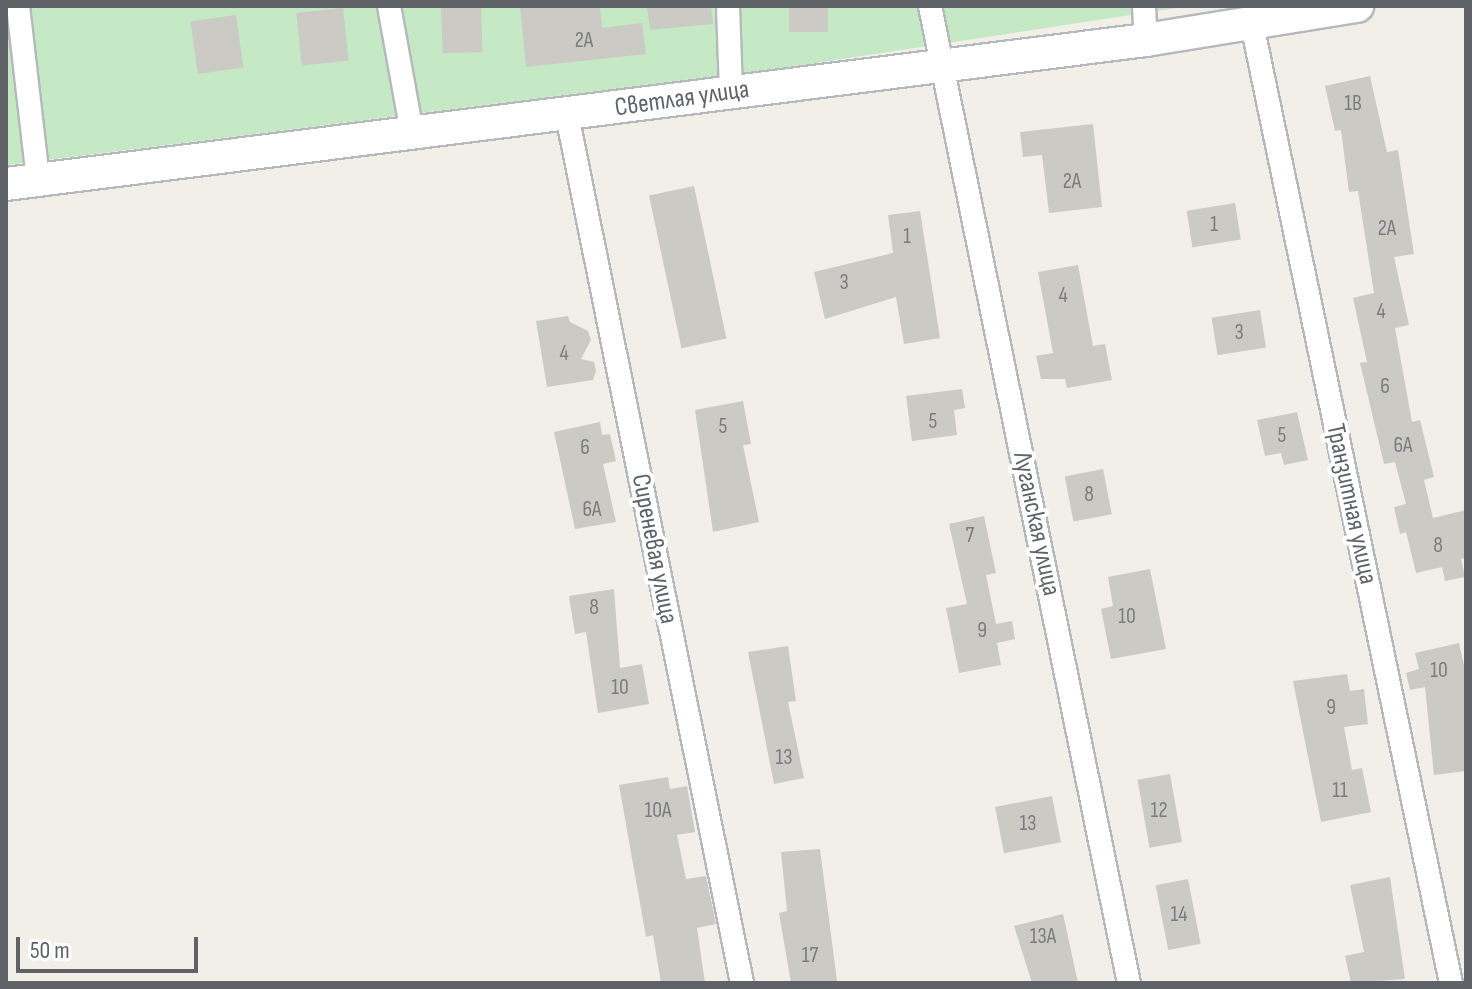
<!DOCTYPE html>
<meta charset="utf-8">
<style>
body{margin:0}
#map{position:relative;width:1472px;height:989px;overflow:hidden;background:#f1efe8;font-family:"Sofia Sans Condensed",sans-serif}
div>[style]{position:absolute}
.green>*{inset:0;background:#c5e8c5}
.building>*{inset:0;background:#cccac5;transform-origin:0 0}
.roads{filter:drop-shadow(2px 0 #b5b8bc) drop-shadow(-2px 0 #b5b8bc) drop-shadow(0 2px #b5b8bc) drop-shadow(0 -2px #b5b8bc)}
.street>*{height:22px;margin:-11px;padding:0 11px;transform-origin:11px;border-radius:11px;background:#fff}
.secondary>*{height:32px;margin:-16px;padding:0 16px;transform-origin:16px;border-radius:16px;background:#fff}
span{translate:-50% -50%;white-space:nowrap;text-align:center;line-height:1.15;-webkit-text-stroke:8px #fff;paint-order:stroke}
.number-label{font-size:22px;color:#7a7d7f}
.number-label span{-webkit-text-stroke-width:0}
.street-label{font-size:26px;color:#5f6368}
.frame{position:absolute;inset:0;border:8px solid #5f6368;pointer-events:none}
.scale{position:absolute;left:16px;top:937px;width:182px;height:36px;box-sizing:border-box;border:4px solid #5f6368;border-top:0;padding-left:10px;font-size:24px;line-height:28px;white-space:nowrap;color:#5f6368;-webkit-text-stroke:6px #fff;paint-order:stroke}
</style>
<div id="map">
<div class="green">
<i style="clip-path:polygon(6px 6px,1189px 6px,803px 65px,6px 165px)"></i>
</div>
<div class="building">
<i style="left:481px;top:6px;width:46px;height:40px;rotate:88deg"></i>
<i style="clip-path:polygon(520px 6px,600px 6px,602px 28px,642px 23px,646px 54px,526px 67px)"></i>
<i style="clip-path:polygon(647px 6px,711px 6px,713px 24px,650px 30px)"></i>
<i style="left:789px;top:6px;width:39px;height:26px"></i>
<i style="left:343px;top:8px;width:53px;height:47px;rotate:84deg"></i>
<i style="left:236px;top:15px;width:53px;height:46px;rotate:82deg"></i>
<i style="clip-path:polygon(1370px 76px,1387px 152px,1398px 150px,1414px 254px,1394px 257px,1409px 325px,1395px 328px,1412px 422px,1420px 420px,1434px 477px,1424px 480px,1433px 518px,1466px 510px,1466px 558px,1461px 559px,1465px 577px,1445px 581px,1442px 567px,1416px 573px,1406px 532px,1400px 534px,1394px 507px,1406px 504px,1395px 462px,1384px 464px,1360px 363px,1367px 362px,1353px 298px,1374px 293px,1358px 191px,1349px 192px,1341px 130px,1335px 131px,1325px 86px)"></i>
<i style="clip-path:polygon(1093px 124px,1102px 207px,1049px 213px,1042px 155px,1023px 157px,1020px 132px)"></i>
<i style="left:694px;top:186px;width:156px;height:46px;rotate:78deg"></i>
<i style="left:1235px;top:203px;width:37px;height:49px;rotate:81deg"></i>
<i style="clip-path:polygon(920px 211px,940px 338px,904px 344px,896px 297px,825px 319px,814px 272px,893px 253px,888px 215px)"></i>
<i style="clip-path:polygon(1078px 265px,1093px 346px,1105px 344px,1112px 380px,1067px 388px,1065px 379px,1041px 379px,1036px 356px,1053px 353px,1038px 272px)"></i>
<i style="left:1260px;top:310px;width:38px;height:49px;rotate:81deg"></i>
<i style="clip-path:polygon(568px 316px,570px 322px,588px 331px,591px 340px,581px 359px,594px 362px,596px 371px,593px 380px,547px 387px,536px 321px)"></i>
<i style="clip-path:polygon(962px 389px,965px 408px,954px 410px,957px 435px,912px 441px,906px 396px)"></i>
<i style="clip-path:polygon(743px 401px,751px 444px,743px 445px,759px 522px,713px 532px,695px 410px)"></i>
<i style="clip-path:polygon(1297px 412px,1308px 460px,1284px 465px,1281px 453px,1265px 456px,1257px 420px)"></i>
<i style="clip-path:polygon(600px 422px,602px 435px,610px 434px,616px 461px,603px 464px,616px 522px,575px 529px,554px 432px)"></i>
<i style="left:1103px;top:469px;width:46px;height:39px;rotate:79deg"></i>
<i style="clip-path:polygon(984px 516px,996px 573px,986px 575px,996px 624px,1012px 621px,1015px 639px,997px 643px,1001px 665px,959px 673px,946px 608px,967px 604px,949px 524px)"></i>
<i style="clip-path:polygon(1150px 569px,1166px 649px,1111px 659px,1101px 609px,1113px 606px,1108px 577px)"></i>
<i style="clip-path:polygon(614px 589px,620px 668px,642px 664px,649px 704px,598px 713px,586px 632px,575px 634px,569px 596px)"></i>
<i style="clip-path:polygon(1459px 643px,1466px 674px,1466px 771px,1434px 775px,1425px 687px,1410px 690px,1406px 673px,1419px 669px,1415px 653px)"></i>
<i style="clip-path:polygon(788px 646px,796px 701px,788px 702px,804px 778px,774px 784px,748px 652px)"></i>
<i style="clip-path:polygon(1347px 674px,1350px 691px,1364px 689px,1368px 724px,1344px 727px,1352px 770px,1362px 768px,1371px 812px,1321px 822px,1293px 681px)"></i>
<i style="left:1170px;top:774px;width:69px;height:33px;rotate:80deg"></i>
<i style="clip-path:polygon(668px 777px,670px 789px,687px 786px,695px 832px,677px 835px,686px 879px,706px 876px,716px 924px,697px 928px,705px 983px,661px 983px,653px 935px,646px 937px,619px 785px)"></i>
<i style="left:1052px;top:796px;width:47px;height:58px;rotate:79deg"></i>
<i style="clip-path:polygon(820px 849px,837px 981px,791px 983px,779px 913px,787px 911px,781px 852px)"></i>
<i style="clip-path:polygon(1390px 877px,1405px 979px,1351px 983px,1345px 956px,1364px 952px,1350px 885px)"></i>
<i style="left:1188px;top:879px;width:66px;height:33px;rotate:79deg"></i>
<i style="clip-path:polygon(1063px 914px,1078px 983px,1032px 983px,1014px 926px)"></i>
</div>
<div class="roads">
<div class="street">
<i style="left:18px;top:6px;width:175px;rotate:83.4deg"></i>
<i style="left:389px;top:6px;width:129px;rotate:79.7deg"></i>
<i style="left:728px;top:6px;width:86px;rotate:88deg"></i>
<i style="left:930px;top:6px;width:997px;rotate:78.49deg"></i>
<i style="left:1144px;top:6px;width:34px;rotate:87deg"></i>
<i style="left:1252px;top:24px;width:979px;rotate:78.28deg"></i>
<i style="left:567px;top:115px;width:885px;rotate:78.6deg"></i>
</div>
<div class="secondary">
<i style="left:6px;top:184px;width:1149px;rotate:-7.2deg"></i>
<i style="left:1146px;top:40px;width:214px;rotate:-9.2deg"></i>
</div>
</div>
<div class="number-label">
<span style="left:584px;top:41px">2А</span>
<span style="left:1353px;top:104px">1В</span>
<span style="left:1072px;top:182px">2А</span>
<span style="left:1214px;top:225px">1</span>
<span style="left:1387px;top:229px">2А</span>
<span style="left:907px;top:237px">1</span>
<span style="left:844px;top:283px">3</span>
<span style="left:1063px;top:296px">4</span>
<span style="left:1381px;top:312px">4</span>
<span style="left:1239px;top:333px">3</span>
<span style="left:564px;top:354px">4</span>
<span style="left:1385px;top:387px">6</span>
<span style="left:933px;top:422px">5</span>
<span style="left:723px;top:427px">5</span>
<span style="left:1282px;top:436px">5</span>
<span style="left:1403px;top:446px">6А</span>
<span style="left:585px;top:448px">6</span>
<span style="left:1089px;top:495px">8</span>
<span style="left:592px;top:510px">6А</span>
<span style="left:970px;top:536px">7</span>
<span style="left:1438px;top:546px">8</span>
<span style="left:594px;top:608px">8</span>
<span style="left:1127px;top:617px">10</span>
<span style="left:982px;top:631px">9</span>
<span style="left:1439px;top:671px">10</span>
<span style="left:620px;top:688px">10</span>
<span style="left:1331px;top:708px">9</span>
<span style="left:784px;top:758px">13</span>
<span style="left:1340px;top:791px">11</span>
<span style="left:658px;top:811px">10А</span>
<span style="left:1159px;top:811px">12</span>
<span style="left:1028px;top:824px">13</span>
<span style="left:1179px;top:915px">14</span>
<span style="left:1043px;top:937px">13А</span>
<span style="left:810px;top:956px">17</span>
</div>
<div class="street-label">
<span style="left:682px;top:99px;rotate:-8deg">Светлая улица</span>
<span style="left:1351px;top:504px;rotate:78deg">Транзитная улица</span>
<span style="left:1036px;top:524px;rotate:78deg">Луганская улица</span>
<span style="left:654px;top:549px;rotate:79deg">Сиреневая улица</span>
</div>
<div class="frame"></div>
<div class="scale">50 m</div>
</div>
